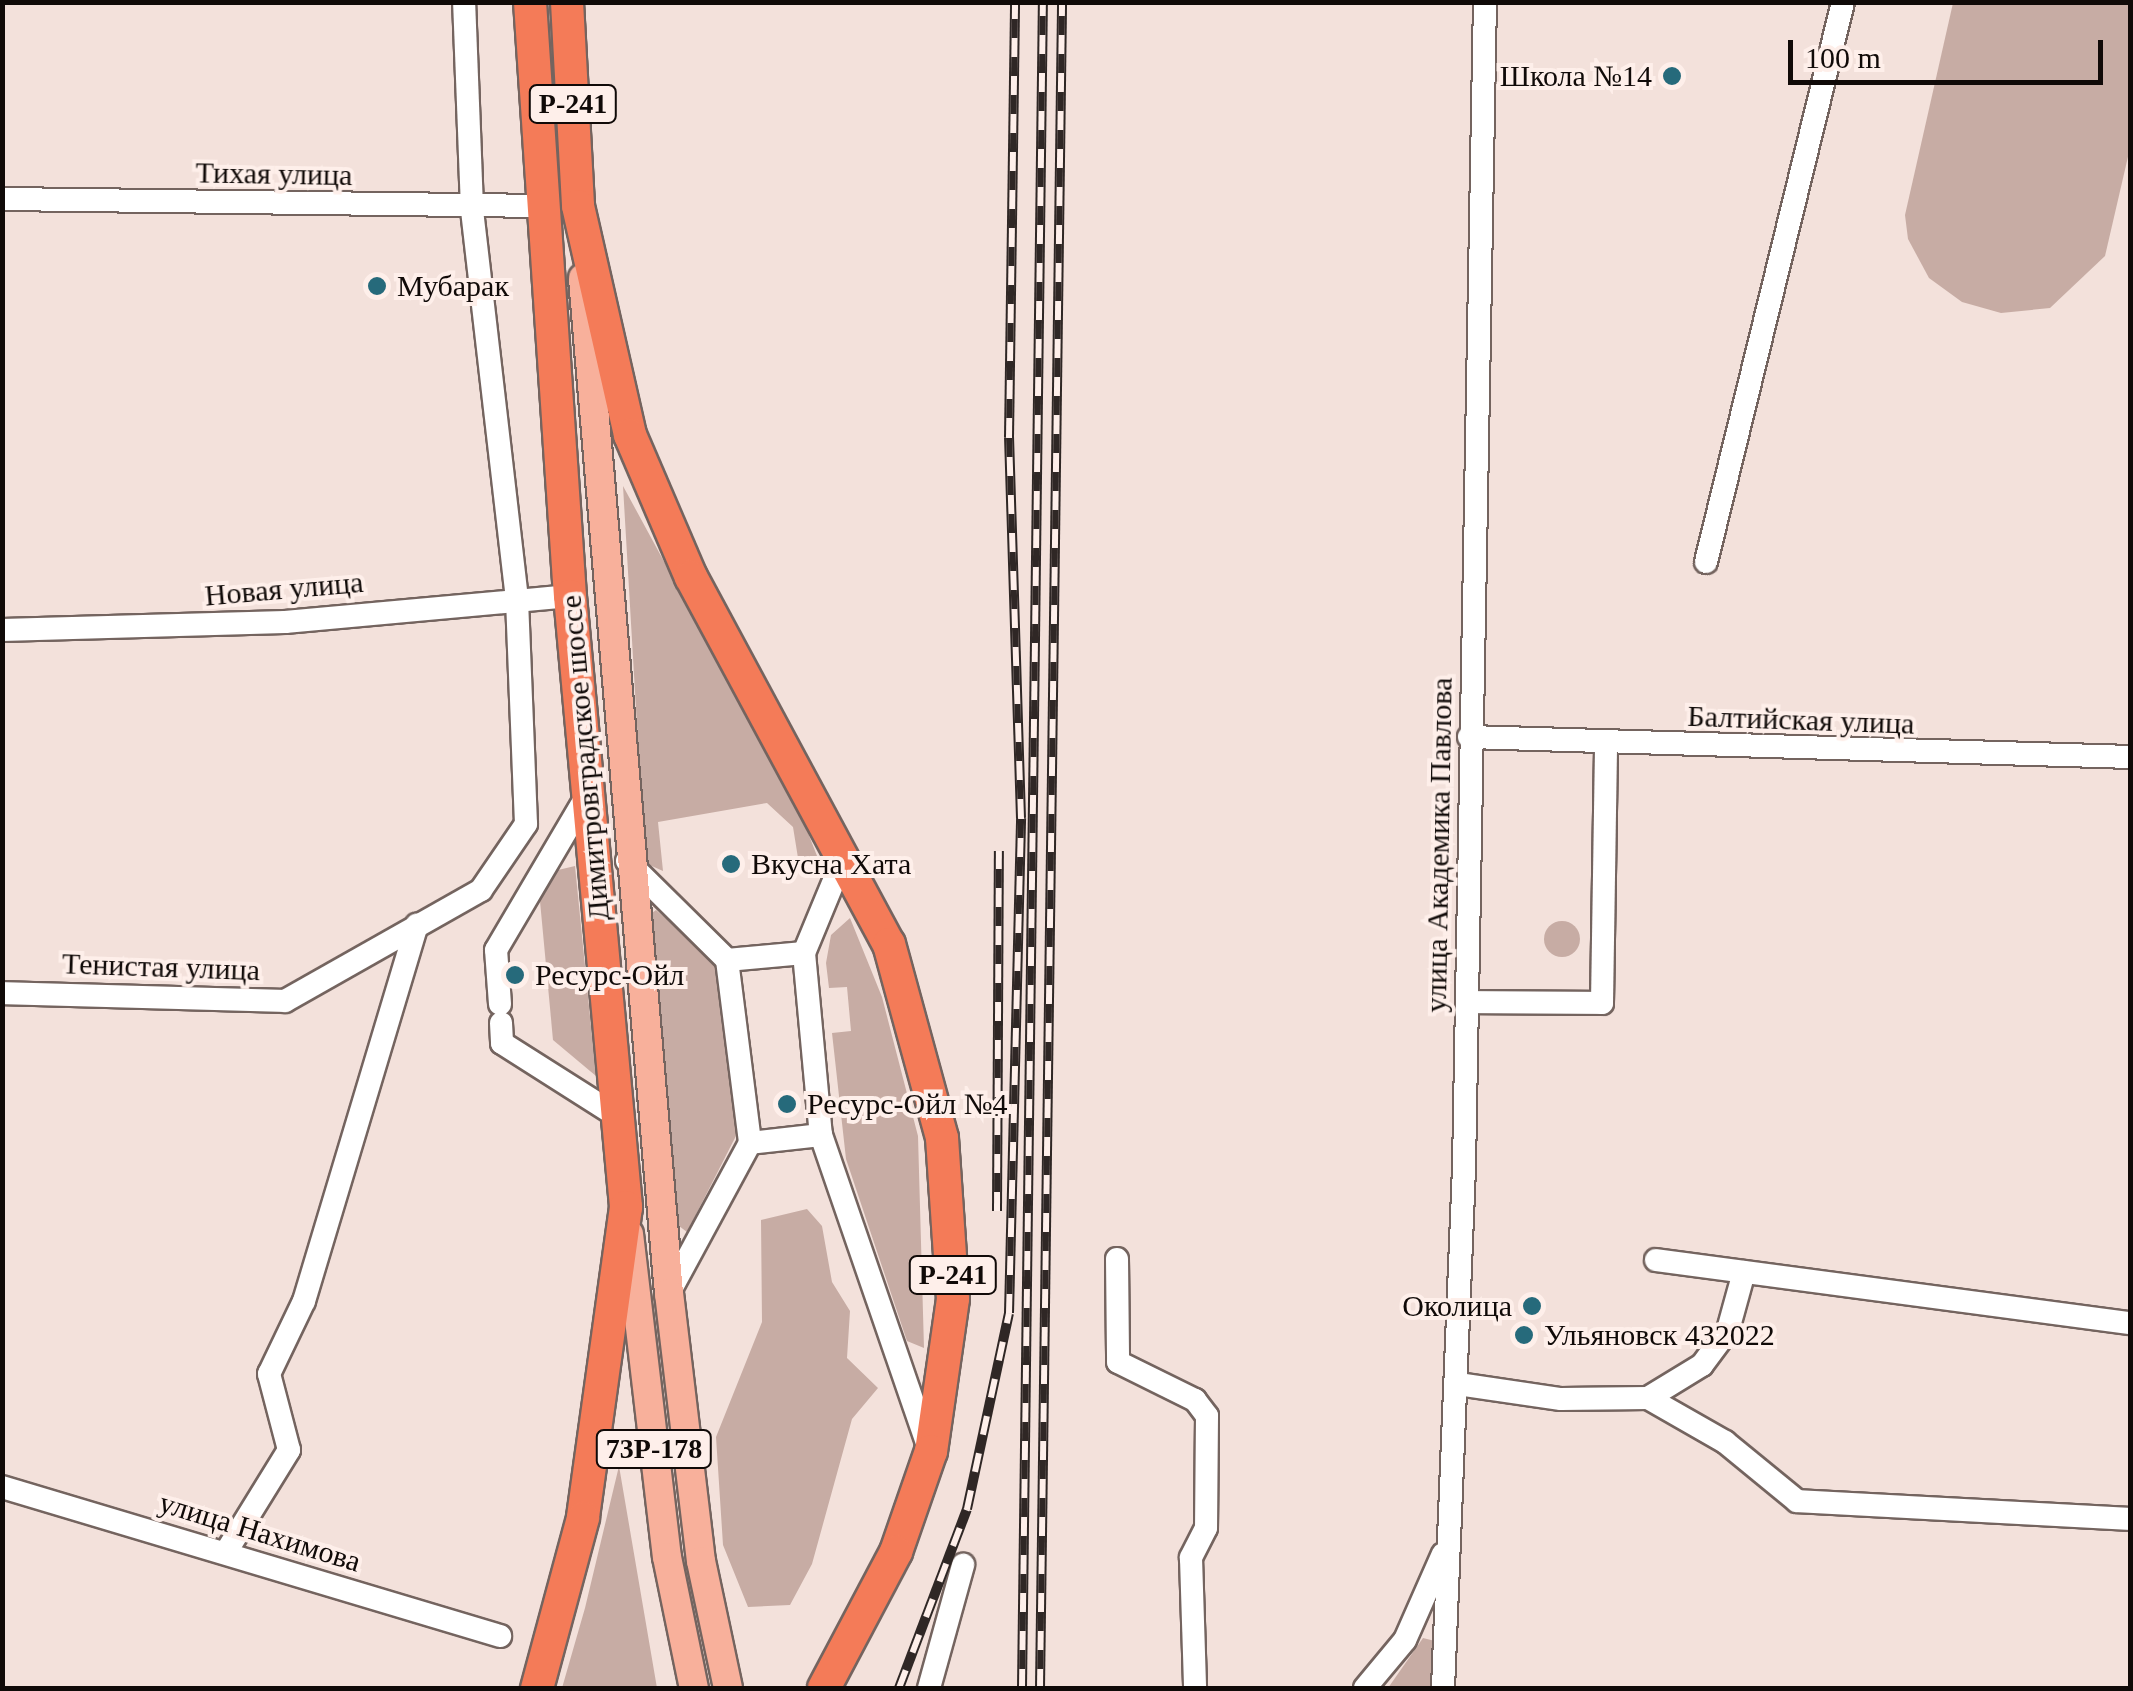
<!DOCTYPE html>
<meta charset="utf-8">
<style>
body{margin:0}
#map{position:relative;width:2133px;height:1691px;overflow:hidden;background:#f3e1db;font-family:Georgia,serif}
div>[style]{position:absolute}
.green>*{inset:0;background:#c7aca4}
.round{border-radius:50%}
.roads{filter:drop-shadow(2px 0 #74645f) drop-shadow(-2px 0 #74645f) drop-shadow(0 2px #74645f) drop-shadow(0 -2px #74645f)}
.minor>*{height:22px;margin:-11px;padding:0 11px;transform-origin:11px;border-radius:11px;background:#fff}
.major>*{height:28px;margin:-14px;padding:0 14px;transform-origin:14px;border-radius:14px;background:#f8b09b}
.highway>*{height:32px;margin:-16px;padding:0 16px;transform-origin:16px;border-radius:16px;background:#f47b58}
.rail>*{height:10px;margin-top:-5px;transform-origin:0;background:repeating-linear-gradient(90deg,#feefea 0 19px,#2f2725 0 38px);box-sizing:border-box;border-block:2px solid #2f2725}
.dots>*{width:28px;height:28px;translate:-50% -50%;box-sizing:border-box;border:5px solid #feefea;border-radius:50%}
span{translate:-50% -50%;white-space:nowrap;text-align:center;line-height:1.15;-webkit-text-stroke:8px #feefea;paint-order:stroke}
.shield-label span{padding:2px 8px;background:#feefea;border:2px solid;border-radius:8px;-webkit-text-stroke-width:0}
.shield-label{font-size:28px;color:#100a08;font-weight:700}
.poi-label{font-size:30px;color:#100a08}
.right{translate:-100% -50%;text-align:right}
.left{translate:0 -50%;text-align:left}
.street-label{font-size:30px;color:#100a08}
.frame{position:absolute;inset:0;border:5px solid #100a08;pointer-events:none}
.scale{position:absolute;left:1788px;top:40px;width:315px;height:45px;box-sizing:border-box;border:5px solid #100a08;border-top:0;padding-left:12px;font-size:30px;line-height:35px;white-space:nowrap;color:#100a08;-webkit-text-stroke:8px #feefea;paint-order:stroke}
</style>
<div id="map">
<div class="green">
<i style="clip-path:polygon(1953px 3px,2130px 3px,2130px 148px,2105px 256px,2050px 308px,2001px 313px,1962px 302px,1929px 278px,1908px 239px,1905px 215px)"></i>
<i style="clip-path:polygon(623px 486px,799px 810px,821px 866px,798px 858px,793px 827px,767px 803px,658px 822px,663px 871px,645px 863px)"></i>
<i style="clip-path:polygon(575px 866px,596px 1076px,553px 1040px,540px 901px,558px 870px)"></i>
<i style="clip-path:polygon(656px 910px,718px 963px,738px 1132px,687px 1232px,675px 1223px,648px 916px)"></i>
<i style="clip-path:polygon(850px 918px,882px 997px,918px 1136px,924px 1348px,907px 1341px,846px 1159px,832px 1033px,851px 1031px,847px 987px,829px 988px,826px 963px,831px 935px)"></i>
<i class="round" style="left:1544px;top:921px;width:36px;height:36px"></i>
<i style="clip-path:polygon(807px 1209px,822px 1226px,832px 1282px,850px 1311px,847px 1358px,878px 1388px,852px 1419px,812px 1564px,790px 1605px,748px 1607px,723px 1545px,716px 1437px,762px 1322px,761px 1220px)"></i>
<i style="clip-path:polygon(619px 1466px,657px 1688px,562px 1688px,585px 1608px)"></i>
<i style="clip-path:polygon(1423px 1638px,1435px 1641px,1431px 1688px,1388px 1688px)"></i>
</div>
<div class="roads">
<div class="minor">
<i style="left:2px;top:199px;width:542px;rotate:0.74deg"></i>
<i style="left:1706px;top:562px;width:577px;rotate:-76.25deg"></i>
<i style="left:2px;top:630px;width:283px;rotate:-1.6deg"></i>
<i style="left:285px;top:622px;width:286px;rotate:-5.2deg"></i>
<i style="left:1469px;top:737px;width:661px;rotate:1.73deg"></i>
<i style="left:627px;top:861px;width:141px;rotate:44.7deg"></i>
<i style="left:727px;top:960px;width:184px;rotate:82.8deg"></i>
<i style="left:750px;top:1143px;width:170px;rotate:118.4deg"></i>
<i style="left:804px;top:953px;width:107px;rotate:-67.5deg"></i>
<i style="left:727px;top:960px;width:77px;rotate:-5.2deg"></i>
<i style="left:804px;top:953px;width:183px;rotate:84.7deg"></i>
<i style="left:821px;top:1135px;width:71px;rotate:173.6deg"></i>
<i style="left:2px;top:993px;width:283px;rotate:1.6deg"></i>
<i style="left:285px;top:1001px;width:225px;rotate:-29.5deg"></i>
<i style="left:481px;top:890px;width:80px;rotate:-55.7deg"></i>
<i style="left:526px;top:824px;width:225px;rotate:-92.3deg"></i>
<i style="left:517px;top:599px;width:394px;rotate:-96.6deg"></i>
<i style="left:472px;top:208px;width:206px;rotate:-92.2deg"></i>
<i style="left:1467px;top:1002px;width:135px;rotate:0.4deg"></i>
<i style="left:1602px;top:1003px;width:261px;rotate:-89.1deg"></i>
<i style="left:500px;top:1004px;width:54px;rotate:-94.2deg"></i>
<i style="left:496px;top:950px;width:178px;rotate:-59.5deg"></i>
<i style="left:501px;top:1023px;width:20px;rotate:87deg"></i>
<i style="left:502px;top:1043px;width:136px;rotate:32.4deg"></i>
<i style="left:821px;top:1135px;width:331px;rotate:71deg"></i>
<i style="left:1117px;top:1259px;width:103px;rotate:89.4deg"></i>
<i style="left:1118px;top:1362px;width:86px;rotate:26.3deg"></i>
<i style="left:1195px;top:1400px;width:20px;rotate:53deg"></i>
<i style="left:1207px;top:1416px;width:112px;rotate:90.5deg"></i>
<i style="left:1206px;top:1528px;width:34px;rotate:117deg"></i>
<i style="left:1191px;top:1558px;width:130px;rotate:88.2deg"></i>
<i style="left:1656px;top:1260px;width:478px;rotate:7.6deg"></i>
<i style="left:1458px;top:1384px;width:104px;rotate:8.3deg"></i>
<i style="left:1561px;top:1399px;width:87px;rotate:-0.7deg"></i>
<i style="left:1648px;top:1398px;width:63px;rotate:-31.4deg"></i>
<i style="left:1702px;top:1365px;width:44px;rotate:-53.4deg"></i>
<i style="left:1728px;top:1330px;width:60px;rotate:-74.6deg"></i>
<i style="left:1648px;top:1398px;width:89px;rotate:29.7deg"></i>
<i style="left:1725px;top:1442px;width:93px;rotate:39.3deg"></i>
<i style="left:1797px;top:1501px;width:333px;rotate:3.1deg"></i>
<i style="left:2px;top:1487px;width:520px;rotate:16.66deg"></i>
<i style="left:226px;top:1552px;width:120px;rotate:-58.3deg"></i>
<i style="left:289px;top:1450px;width:79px;rotate:-104.7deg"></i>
<i style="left:269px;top:1374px;width:81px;rotate:-64.4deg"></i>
<i style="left:304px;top:1301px;width:393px;rotate:-73.3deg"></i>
<i style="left:929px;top:1688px;width:128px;rotate:-74.5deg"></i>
<i style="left:1365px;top:1688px;width:62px;rotate:-50.2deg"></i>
<i style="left:1405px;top:1640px;width:94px;rotate:-66.2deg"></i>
<i style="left:1443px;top:1688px;width:521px;rotate:-87.69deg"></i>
<i style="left:1464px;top:1167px;width:1165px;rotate:-88.97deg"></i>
</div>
<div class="major">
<i style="left:583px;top:278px;width:1019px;rotate:85.16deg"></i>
<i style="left:669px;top:1293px;width:270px;rotate:83.2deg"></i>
<i style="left:701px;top:1561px;width:130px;rotate:78deg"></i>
<i style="left:629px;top:1234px;width:325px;rotate:83.3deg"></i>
<i style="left:667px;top:1557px;width:134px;rotate:78.4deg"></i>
</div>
<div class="highway">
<i style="left:530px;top:2px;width:595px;rotate:86.15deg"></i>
<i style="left:570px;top:596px;width:614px;rotate:84.76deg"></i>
<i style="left:626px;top:1207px;width:314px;rotate:97.9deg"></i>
<i style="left:583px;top:1518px;width:176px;rotate:105.1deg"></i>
<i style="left:567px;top:2px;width:204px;rotate:86.9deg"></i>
<i style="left:578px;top:206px;width:235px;rotate:77.2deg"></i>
<i style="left:630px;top:435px;width:155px;rotate:66.8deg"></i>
<i style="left:691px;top:577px;width:417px;rotate:61.7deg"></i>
<i style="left:889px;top:944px;width:201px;rotate:74.7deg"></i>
<i style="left:942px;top:1138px;width:161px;rotate:86.1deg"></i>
<i style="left:953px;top:1299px;width:154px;rotate:98.2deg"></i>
<i style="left:931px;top:1451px;width:107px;rotate:109.1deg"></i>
<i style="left:896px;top:1552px;width:154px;rotate:117.9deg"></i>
</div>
</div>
<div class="rail">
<i style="left:997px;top:1211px;width:360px;rotate:-89.7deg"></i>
<i style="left:899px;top:1688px;width:191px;rotate:-69.2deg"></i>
<i style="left:967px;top:1509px;width:200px;rotate:-77.9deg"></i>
<i style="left:1009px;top:1313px;width:495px;rotate:-88.6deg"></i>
<i style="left:1021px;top:818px;width:381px;rotate:-91.8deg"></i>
<i style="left:1009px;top:437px;width:435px;rotate:-89.2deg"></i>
<i style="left:1022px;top:1688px;width:1686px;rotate:-89.29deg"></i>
<i style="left:1040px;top:1688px;width:1686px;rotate:-89.25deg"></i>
</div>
<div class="dots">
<i style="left:1672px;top:76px;background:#266a7b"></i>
<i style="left:377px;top:286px;background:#266a7b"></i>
<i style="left:731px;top:864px;background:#266a7b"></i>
<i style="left:515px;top:975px;background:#266a7b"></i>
<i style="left:787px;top:1104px;background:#266a7b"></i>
<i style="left:1532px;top:1306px;background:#266a7b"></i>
<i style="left:1524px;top:1335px;background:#266a7b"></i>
</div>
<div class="shield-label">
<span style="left:573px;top:104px">Р-241</span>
<span style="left:953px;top:1275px">Р-241</span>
<span style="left:654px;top:1449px">73Р-178</span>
</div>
<div class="poi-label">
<span class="right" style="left:1652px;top:76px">Школа №14</span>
<span class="left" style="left:397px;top:286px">Мубарак</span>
<span class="left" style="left:751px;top:864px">Вкусна Хата</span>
<span class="left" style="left:535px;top:975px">Ресурс-Ойл</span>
<span class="left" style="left:807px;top:1104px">Ресурс-Ойл №4</span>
<span class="right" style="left:1512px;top:1306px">Околица</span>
<span class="left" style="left:1544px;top:1335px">Ульяновск 432022</span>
</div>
<div class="street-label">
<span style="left:274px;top:174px;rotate:1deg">Тихая улица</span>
<span style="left:284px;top:589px;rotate:-5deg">Новая улица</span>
<span style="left:1801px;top:720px;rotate:2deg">Балтийская улица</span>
<span style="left:585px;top:758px;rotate:-95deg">Димитровградское шоссе</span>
<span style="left:1439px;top:845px;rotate:-89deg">улица Академика Павлова</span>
<span style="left:161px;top:967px;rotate:2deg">Тенистая улица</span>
<span style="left:260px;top:1532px;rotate:17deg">улица Нахимова</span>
</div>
<div class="frame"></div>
<div class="scale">100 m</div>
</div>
